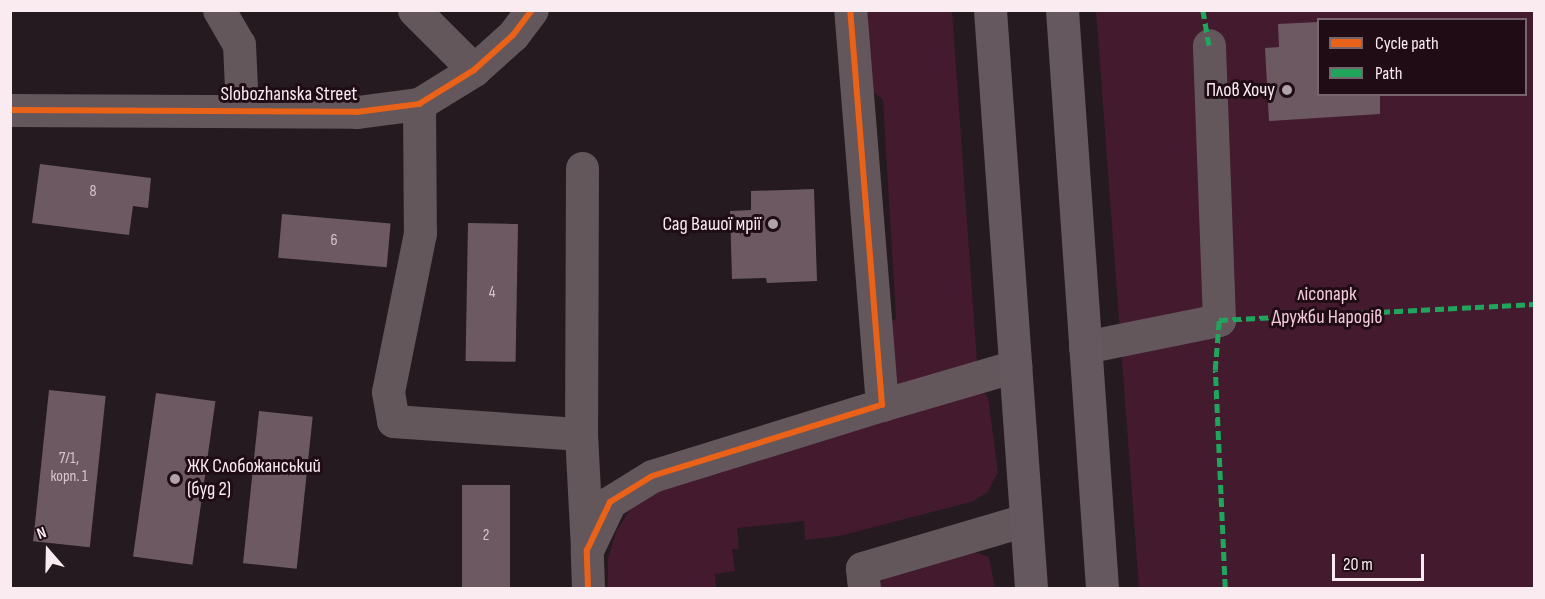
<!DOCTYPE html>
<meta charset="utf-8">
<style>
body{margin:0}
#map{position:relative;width:1545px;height:599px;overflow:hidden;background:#241a1f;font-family:"Sofia Sans Condensed",sans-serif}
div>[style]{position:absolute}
.green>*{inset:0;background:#441a2f}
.building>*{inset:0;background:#6d5962;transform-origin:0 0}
.minor>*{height:33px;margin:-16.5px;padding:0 16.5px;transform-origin:16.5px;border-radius:16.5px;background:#63575c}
.major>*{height:33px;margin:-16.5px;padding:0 16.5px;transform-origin:16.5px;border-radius:16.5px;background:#65585e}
.quiet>*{height:4.5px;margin-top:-2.25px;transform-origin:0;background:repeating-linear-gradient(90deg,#20a55d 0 9px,transparent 0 13.5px)}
.cycleway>*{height:6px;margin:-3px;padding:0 3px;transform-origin:3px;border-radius:3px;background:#ea6118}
.dots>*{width:16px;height:16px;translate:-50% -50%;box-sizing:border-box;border:3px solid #1f0c15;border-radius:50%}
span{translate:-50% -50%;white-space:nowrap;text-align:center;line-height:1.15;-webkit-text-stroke:6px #1f0c15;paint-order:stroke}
.number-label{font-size:16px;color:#d7c6cd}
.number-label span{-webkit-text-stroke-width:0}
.poi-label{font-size:20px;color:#faebf1}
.right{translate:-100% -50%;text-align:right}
.left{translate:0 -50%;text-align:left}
.street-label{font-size:20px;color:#faebf1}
.park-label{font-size:20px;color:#f5cbdc}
.frame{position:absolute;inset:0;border:12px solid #faebf1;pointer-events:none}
.legend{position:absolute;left:1317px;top:18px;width:210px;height:78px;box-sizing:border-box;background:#1f0c15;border:2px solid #77656d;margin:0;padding:8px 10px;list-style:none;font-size:18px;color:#faebf1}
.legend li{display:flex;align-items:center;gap:12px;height:30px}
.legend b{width:30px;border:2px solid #77656d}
.north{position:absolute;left:18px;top:521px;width:60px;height:60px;-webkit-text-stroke:4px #1f0c15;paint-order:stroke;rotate:340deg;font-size:16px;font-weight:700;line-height:24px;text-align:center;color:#faebf1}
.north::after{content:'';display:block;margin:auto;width:21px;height:27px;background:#faebf1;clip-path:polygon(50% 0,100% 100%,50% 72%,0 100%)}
.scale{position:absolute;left:1332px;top:554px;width:92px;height:27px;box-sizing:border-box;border:3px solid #faebf1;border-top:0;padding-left:8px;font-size:18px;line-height:21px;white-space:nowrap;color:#faebf1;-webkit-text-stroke:4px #1f0c15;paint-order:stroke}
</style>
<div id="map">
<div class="green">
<i style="clip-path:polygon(863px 11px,952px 11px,977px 362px,893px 386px,877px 335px,896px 318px,883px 100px,864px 84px)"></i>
<i style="clip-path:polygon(evenodd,1096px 11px,1534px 11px,1534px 588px,1139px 588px,1096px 11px,1318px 20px,1526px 20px,1526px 94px,1318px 94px,1318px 20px)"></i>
<i style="clip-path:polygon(979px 388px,988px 397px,998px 472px,987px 493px,971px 502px,839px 536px,805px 540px,804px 521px,737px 528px,739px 549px,732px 549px,735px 571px,715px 574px,716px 588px,608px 588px,608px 559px,616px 532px,629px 511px,673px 480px)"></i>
<i style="clip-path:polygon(968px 550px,989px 557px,995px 588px,877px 588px,887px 573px)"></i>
</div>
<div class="building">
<i style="clip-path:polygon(1318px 22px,1318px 94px,1380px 94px,1380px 114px,1269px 121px,1265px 48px,1279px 47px,1278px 24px)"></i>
<i style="clip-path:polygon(40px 164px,151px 178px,148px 208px,133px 206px,129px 235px,32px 223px)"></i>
<i style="clip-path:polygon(814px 189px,817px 281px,767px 283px,766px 278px,732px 279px,730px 211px,751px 210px,751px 191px)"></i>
<i style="left:282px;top:214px;width:109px;height:44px;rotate:5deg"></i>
<i style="left:468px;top:223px;width:50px;height:138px;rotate:1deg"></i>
<i style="left:49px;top:390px;width:57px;height:152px;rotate:6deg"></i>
<i style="left:156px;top:393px;width:60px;height:165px;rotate:8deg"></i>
<i style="left:259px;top:411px;width:54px;height:153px;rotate:6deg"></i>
<i style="left:462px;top:485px;width:48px;height:102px"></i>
</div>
<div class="minor">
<i style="left:219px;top:10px;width:39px;rotate:60deg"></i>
<i style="left:239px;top:44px;width:67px;rotate:87.4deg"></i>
<i style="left:414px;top:10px;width:85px;rotate:45deg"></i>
<i style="left:419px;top:104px;width:129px;rotate:89.6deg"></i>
<i style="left:420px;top:233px;width:162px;rotate:101.4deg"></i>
<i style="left:388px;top:392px;width:29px;rotate:80deg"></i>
<i style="left:393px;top:421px;width:188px;rotate:4deg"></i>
<i style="left:10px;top:110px;width:347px;rotate:0.3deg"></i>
<i style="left:357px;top:112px;width:63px;rotate:-7.4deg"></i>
<i style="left:419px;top:104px;width:65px;rotate:-31.7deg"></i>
<i style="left:474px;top:70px;width:52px;rotate:-41.9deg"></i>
<i style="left:513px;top:35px;width:31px;rotate:-53deg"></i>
<i style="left:582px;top:168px;width:266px;rotate:90.2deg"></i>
<i style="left:581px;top:434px;width:114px;rotate:87deg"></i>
<i style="left:1085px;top:347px;width:137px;rotate:-11.4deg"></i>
<i style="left:1219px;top:320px;width:275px;rotate:-92.1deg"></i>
<i style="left:882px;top:405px;width:139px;rotate:-16.3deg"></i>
<i style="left:588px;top:588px;width:38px;rotate:-92deg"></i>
<i style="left:587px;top:550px;width:53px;rotate:-64.4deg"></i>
<i style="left:610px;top:502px;width:49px;rotate:-31.8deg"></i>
<i style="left:652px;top:476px;width:241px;rotate:-17.2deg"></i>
<i style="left:882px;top:405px;width:396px;rotate:-94.6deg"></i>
<i style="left:864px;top:588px;width:20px;rotate:-96deg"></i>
<i style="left:862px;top:568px;width:170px;rotate:-16.4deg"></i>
</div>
<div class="major">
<i style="left:990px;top:10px;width:579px;rotate:85.94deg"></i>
<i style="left:1062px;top:10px;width:579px;rotate:86.04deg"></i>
</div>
<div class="quiet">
<i style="left:1203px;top:10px;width:36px;rotate:80deg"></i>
<i style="left:1225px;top:588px;width:218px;rotate:-92.6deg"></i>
<i style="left:1215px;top:370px;width:50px;rotate:-85.4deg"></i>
<i style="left:1219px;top:320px;width:315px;rotate:-2.9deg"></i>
</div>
<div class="cycleway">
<i style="left:10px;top:110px;width:347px;rotate:0.3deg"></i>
<i style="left:357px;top:112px;width:63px;rotate:-7.4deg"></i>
<i style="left:419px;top:104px;width:65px;rotate:-31.7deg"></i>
<i style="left:474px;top:70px;width:52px;rotate:-41.9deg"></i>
<i style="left:513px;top:35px;width:31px;rotate:-53deg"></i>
<i style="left:588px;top:588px;width:38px;rotate:-92deg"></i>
<i style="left:587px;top:550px;width:53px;rotate:-64.4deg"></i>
<i style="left:610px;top:502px;width:49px;rotate:-31.8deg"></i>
<i style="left:652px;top:476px;width:241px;rotate:-17.2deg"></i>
<i style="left:882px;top:405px;width:396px;rotate:-94.6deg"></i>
</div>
<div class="dots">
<i style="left:1287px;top:90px;background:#afa2a8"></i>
<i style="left:773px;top:224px;background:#afa2a8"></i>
<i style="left:175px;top:479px;background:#afa2a8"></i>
</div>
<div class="number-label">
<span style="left:93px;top:192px">8</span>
<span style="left:334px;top:241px">6</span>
<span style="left:492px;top:293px">4</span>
<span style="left:69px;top:468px">7/1,<br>корп. 1</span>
<span style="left:486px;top:536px">2</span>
</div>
<div class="poi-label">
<span class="right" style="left:1275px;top:90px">Плов Хочу</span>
<span class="right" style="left:761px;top:224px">Сад Вашої мрії</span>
<span class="left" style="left:187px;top:478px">ЖК Слобожанський<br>(буд 2)</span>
</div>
<div class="street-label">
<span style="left:289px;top:94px">Slobozhanska Street</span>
</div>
<div class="park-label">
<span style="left:1327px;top:306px">лісопарк<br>Дружби Народів</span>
</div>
<div class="frame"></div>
<ul class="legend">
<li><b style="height:8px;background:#ea6118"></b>Cycle path</li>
<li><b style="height:8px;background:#20a55d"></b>Path</li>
</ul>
<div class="north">N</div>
<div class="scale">20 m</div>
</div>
